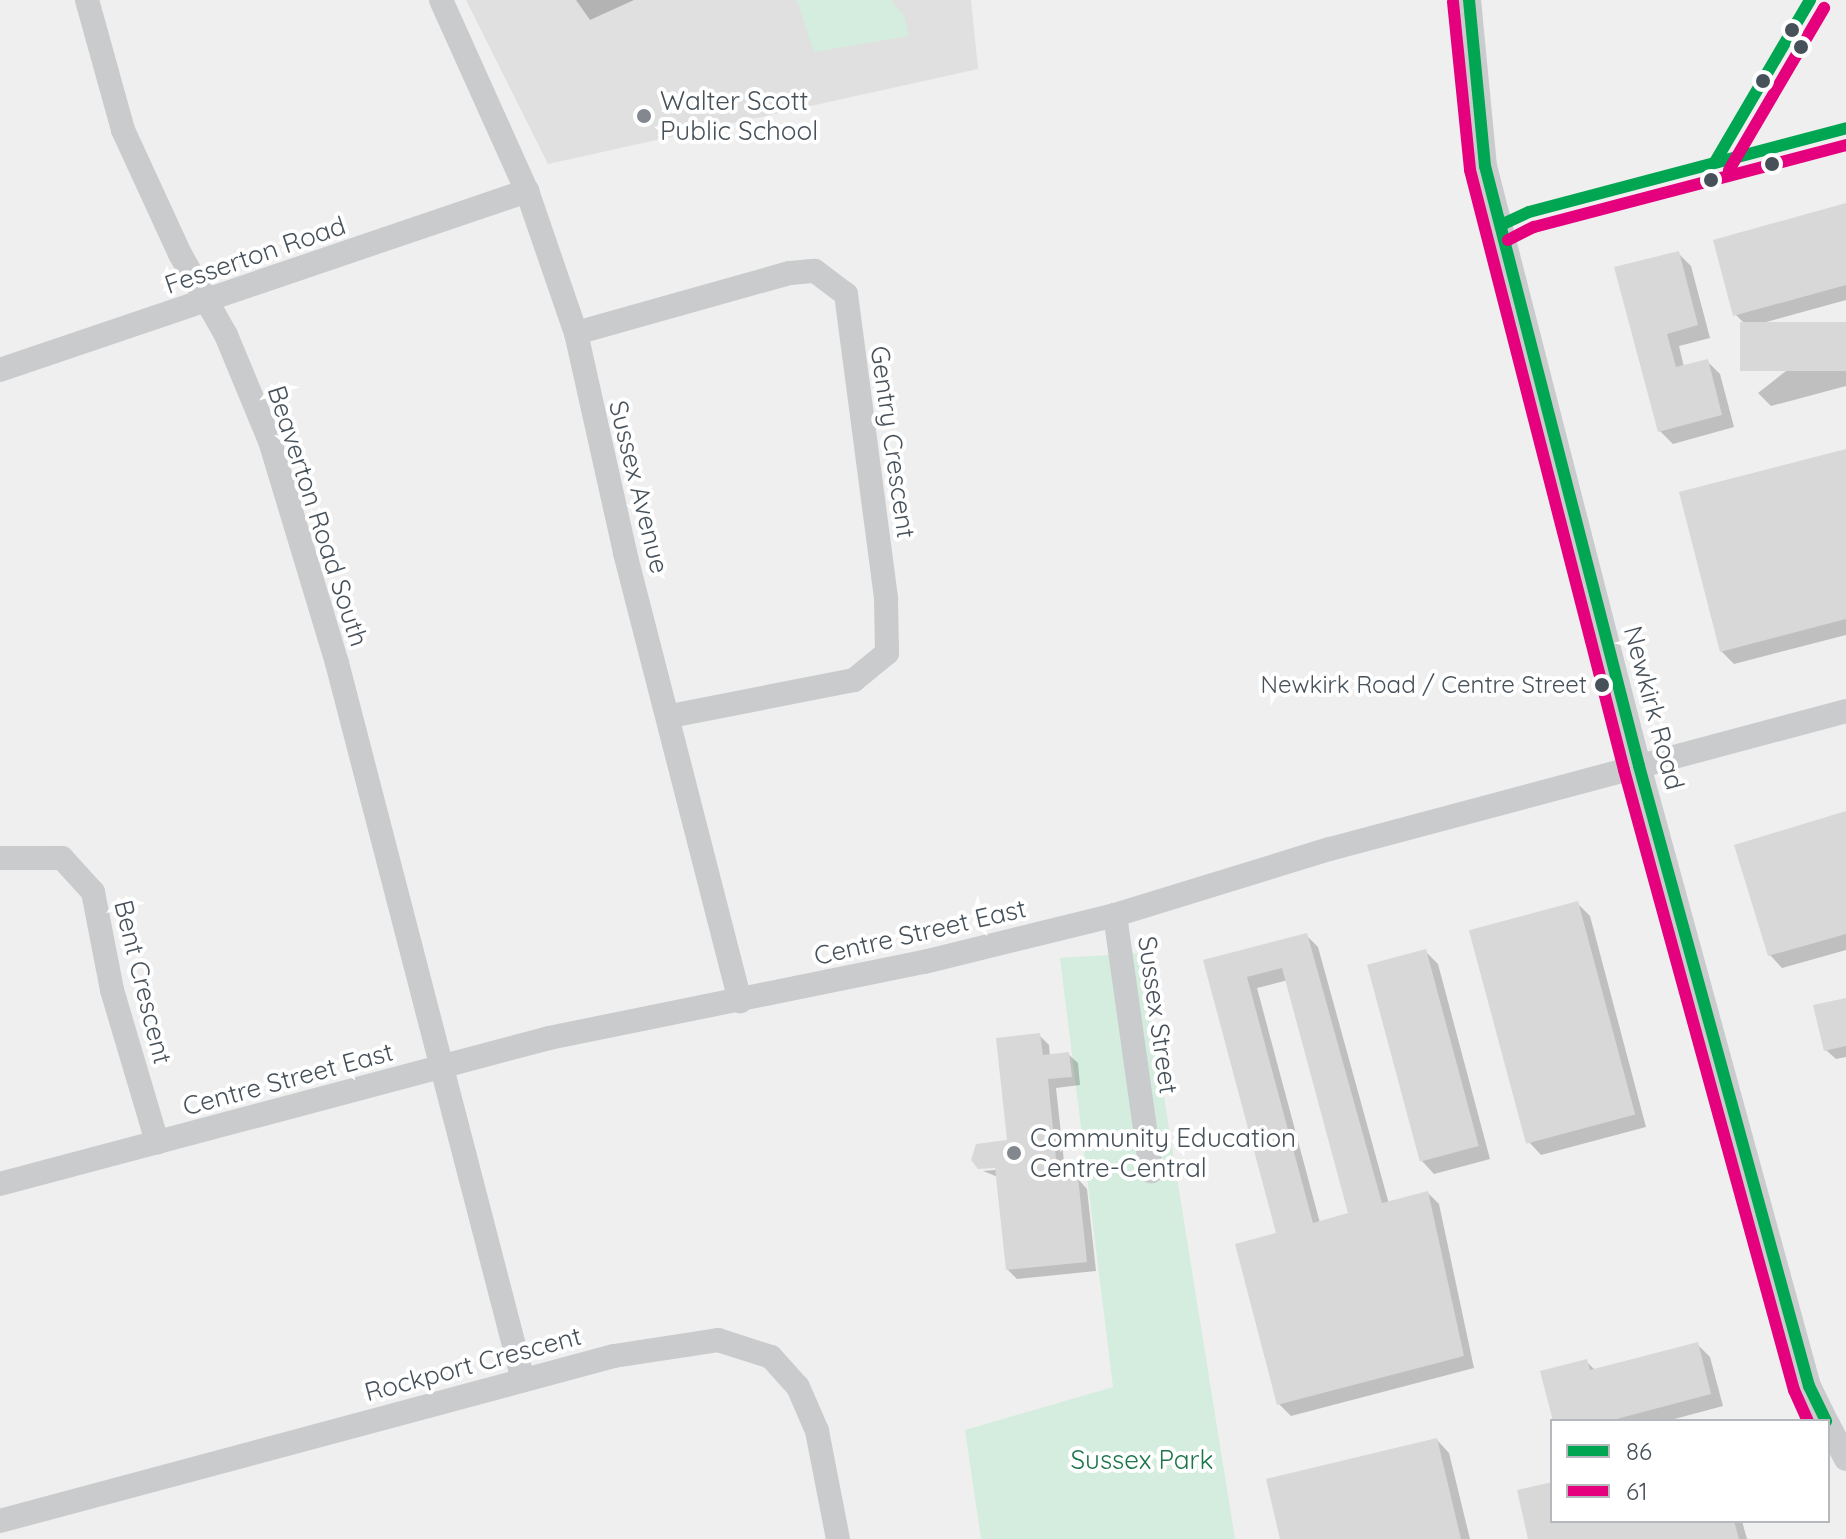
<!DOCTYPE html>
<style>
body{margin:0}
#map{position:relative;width:1846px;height:1539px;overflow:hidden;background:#efefef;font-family:Quicksand,sans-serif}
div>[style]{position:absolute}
.education>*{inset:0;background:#e1e0e0}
.green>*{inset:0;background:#d5edde}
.shadow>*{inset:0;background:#0003}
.building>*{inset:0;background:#d8d8d9;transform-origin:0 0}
.minor>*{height:24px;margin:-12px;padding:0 12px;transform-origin:12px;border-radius:12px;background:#c9cbcd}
.bus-1>*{height:12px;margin:-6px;padding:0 6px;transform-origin:6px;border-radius:6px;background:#00a651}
.bus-2>*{height:12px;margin:-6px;padding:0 6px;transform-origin:6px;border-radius:6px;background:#e5007d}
.dots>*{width:22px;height:22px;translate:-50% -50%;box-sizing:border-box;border:4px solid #fff;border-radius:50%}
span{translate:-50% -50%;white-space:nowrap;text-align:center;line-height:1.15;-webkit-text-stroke:8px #fff;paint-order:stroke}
.bus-label{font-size:24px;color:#47515a}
.right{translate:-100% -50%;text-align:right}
.poi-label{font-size:26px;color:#47515a}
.left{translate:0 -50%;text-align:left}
.street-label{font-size:26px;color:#47515a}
.park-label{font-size:26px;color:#1d764b}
.legend{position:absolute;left:1550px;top:1419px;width:280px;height:104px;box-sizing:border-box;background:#fff;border:2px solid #b5b9bd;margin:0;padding:10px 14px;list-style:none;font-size:24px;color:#47515a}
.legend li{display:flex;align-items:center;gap:16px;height:40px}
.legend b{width:40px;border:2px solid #b5b9bd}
</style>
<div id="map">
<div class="education">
<i style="clip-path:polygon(466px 0,971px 0,978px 69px,548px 164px)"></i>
</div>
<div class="green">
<i style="clip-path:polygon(797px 0,891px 0,904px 16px,909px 36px,814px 52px)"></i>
<i style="clip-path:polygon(1141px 953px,1235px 1539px,981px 1539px,965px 1430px,1113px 1387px,1060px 958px)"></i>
</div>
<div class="shadow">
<i style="clip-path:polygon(576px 0,634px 0,590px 20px)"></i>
<i style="clip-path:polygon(1846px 206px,1846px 300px,1748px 327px,1735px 314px)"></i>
<i style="clip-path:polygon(1678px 253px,1691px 266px,1710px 338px,1679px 346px,1684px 367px,1707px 361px,1720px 374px,1734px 427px,1673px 444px,1660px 431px,1617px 269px)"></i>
<i style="clip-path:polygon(1846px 324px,1846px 386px,1771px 406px,1758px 393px)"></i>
<i style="clip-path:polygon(1846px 451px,1846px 635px,1734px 664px,1721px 651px)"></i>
<i style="clip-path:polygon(1846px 813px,1846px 950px,1782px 968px,1770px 955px)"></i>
<i style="clip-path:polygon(1577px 903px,1590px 916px,1646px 1127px,1541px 1155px,1529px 1142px)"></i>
<i style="clip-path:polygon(evenodd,1306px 935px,1318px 947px,1389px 1204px,1428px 1193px,1439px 1204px,1474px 1368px,1291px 1416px,1279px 1404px,1279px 1234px,1205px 962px,1306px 935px,1288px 980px,1350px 1214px,1320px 1223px,1257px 988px,1288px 980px)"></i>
<i style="clip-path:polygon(1425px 951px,1438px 964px,1490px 1159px,1434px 1174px,1422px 1161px)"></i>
<i style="clip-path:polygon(1846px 1000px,1846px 1057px,1836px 1059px,1826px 1050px)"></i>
<i style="clip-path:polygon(1039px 1035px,1049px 1045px,1050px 1056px,1068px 1054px,1078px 1063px,1080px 1085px,1056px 1088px,1066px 1180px,1078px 1179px,1087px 1189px,1096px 1271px,1017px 1279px,1007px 1269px,998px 1177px,983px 1171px,1005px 1169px)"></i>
<i style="clip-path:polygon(1697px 1344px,1710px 1357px,1723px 1406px,1667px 1421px,1555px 1421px,1586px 1361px,1596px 1371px)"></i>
<i style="clip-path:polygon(1437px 1440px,1449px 1453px,1470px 1539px,1282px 1539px)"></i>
<i style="clip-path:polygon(1552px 1484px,1552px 1521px,1742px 1521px,1747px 1539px,1530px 1539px)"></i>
</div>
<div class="building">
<i style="clip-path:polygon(1846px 203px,1846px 285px,1733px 316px,1713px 240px)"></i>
<i style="clip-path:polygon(1679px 251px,1698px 325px,1667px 334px,1676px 367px,1708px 359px,1722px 415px,1658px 432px,1614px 267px)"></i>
<i style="left:1846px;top:322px;width:49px;height:106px;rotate:90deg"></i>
<i style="clip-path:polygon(1846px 449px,1846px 619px,1720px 652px,1679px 492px)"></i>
<i style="clip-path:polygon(1846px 811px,1846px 934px,1768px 956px,1734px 845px)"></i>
<i style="left:1578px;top:901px;width:221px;height:113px;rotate:75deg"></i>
<i style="clip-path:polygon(evenodd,1307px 933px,1382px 1203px,1428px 1191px,1464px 1356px,1277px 1405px,1235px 1244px,1276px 1233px,1203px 960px,1307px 933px,1282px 968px,1348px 1213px,1313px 1223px,1247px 977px,1282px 968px)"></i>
<i style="left:1426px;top:949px;width:204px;height:61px;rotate:75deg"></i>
<i style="clip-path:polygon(1846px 998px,1846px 1046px,1824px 1051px,1813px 1005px)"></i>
<i style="clip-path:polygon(1040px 1033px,1043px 1055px,1069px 1052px,1072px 1077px,1048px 1079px,1058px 1179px,1078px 1177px,1087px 1262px,1006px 1270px,995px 1168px,978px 1169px,971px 1160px,976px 1144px,1007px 1140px,996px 1038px)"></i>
<i style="clip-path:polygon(1698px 1342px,1711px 1394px,1609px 1421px,1553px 1421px,1540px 1371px,1587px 1359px,1590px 1370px)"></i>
<i style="clip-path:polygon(1437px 1438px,1461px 1539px,1280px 1539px,1266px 1479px)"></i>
<i style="clip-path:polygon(1552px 1482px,1552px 1521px,1734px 1521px,1739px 1539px,1528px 1539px,1517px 1490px)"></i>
</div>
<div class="minor">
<i style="left:87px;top:0;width:135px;rotate:74.5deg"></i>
<i style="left:123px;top:130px;width:136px;rotate:65.3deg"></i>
<i style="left:180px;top:254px;width:93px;rotate:60.4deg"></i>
<i style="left:226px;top:335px;width:115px;rotate:67.5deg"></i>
<i style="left:270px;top:441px;width:232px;rotate:73.2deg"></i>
<i style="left:337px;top:663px;width:741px;rotate:75.46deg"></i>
<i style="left:441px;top:0;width:209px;rotate:65.8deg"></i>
<i style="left:527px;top:191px;width:150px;rotate:71deg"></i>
<i style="left:576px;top:333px;width:225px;rotate:77.4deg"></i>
<i style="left:625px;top:553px;width:463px;rotate:75.6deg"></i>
<i style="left:1469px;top:0;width:167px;rotate:84.5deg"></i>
<i style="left:1485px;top:166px;width:619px;rotate:75.6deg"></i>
<i style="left:1639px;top:766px;width:643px;rotate:74.67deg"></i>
<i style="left:1809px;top:1386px;width:39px;rotate:64deg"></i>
<i style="left:576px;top:333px;width:222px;rotate:-15.7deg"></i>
<i style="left:790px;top:273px;width:25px;rotate:-5deg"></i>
<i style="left:815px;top:271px;width:39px;rotate:37deg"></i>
<i style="left:846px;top:294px;width:308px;rotate:82.5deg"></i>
<i style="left:886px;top:599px;width:54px;rotate:88.9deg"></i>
<i style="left:887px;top:653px;width:43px;rotate:140.7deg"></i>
<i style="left:854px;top:680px;width:187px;rotate:168.9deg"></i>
<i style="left:0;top:370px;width:557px;rotate:-18.76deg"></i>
<i style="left:0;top:858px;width:62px"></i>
<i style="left:62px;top:858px;width:46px;rotate:47.6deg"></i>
<i style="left:93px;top:892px;width:100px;rotate:79deg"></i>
<i style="left:112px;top:990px;width:159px;rotate:73.5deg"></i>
<i style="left:1115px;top:915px;width:259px;rotate:82deg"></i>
<i style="left:0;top:1184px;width:568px;rotate:-14.89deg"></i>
<i style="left:549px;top:1038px;width:383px;rotate:-11.5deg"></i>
<i style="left:924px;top:962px;width:197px;rotate:-13.8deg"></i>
<i style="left:1115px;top:915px;width:225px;rotate:-17.1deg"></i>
<i style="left:1330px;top:849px;width:534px;rotate:-14.97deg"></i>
<i style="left:1828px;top:1424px;width:39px;rotate:63deg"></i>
<i style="left:0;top:1521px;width:636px;rotate:-15.04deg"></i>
<i style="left:614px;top:1356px;width:105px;rotate:-8.7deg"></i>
<i style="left:718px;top:1340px;width:56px;rotate:17.8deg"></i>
<i style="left:771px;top:1357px;width:40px;rotate:48deg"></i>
<i style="left:798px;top:1387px;width:48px;rotate:66.6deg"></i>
<i style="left:817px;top:1431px;width:110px;rotate:79deg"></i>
</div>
<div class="bus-1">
<i style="left:1469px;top:0;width:167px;rotate:84.5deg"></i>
<i style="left:1485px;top:166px;width:619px;rotate:75.6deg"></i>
<i style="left:1639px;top:766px;width:643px;rotate:74.67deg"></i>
<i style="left:1809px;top:1386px;width:39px;rotate:64deg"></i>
<i style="left:1715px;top:162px;width:188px;rotate:-59.6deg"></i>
<i style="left:1501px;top:225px;width:31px;rotate:-25deg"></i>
<i style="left:1529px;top:212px;width:328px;rotate:-14.8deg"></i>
</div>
<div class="bus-2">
<i style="left:1453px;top:2px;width:169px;rotate:84.2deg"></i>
<i style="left:1470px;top:170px;width:619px;rotate:75.6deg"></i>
<i style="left:1624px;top:770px;width:643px;rotate:74.67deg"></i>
<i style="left:1794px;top:1390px;width:34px;rotate:66deg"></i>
<i style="left:1729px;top:170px;width:188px;rotate:-59.6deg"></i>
<i style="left:1508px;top:240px;width:29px;rotate:-27deg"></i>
<i style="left:1534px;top:227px;width:323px;rotate:-14.7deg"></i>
</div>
<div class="dots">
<i style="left:1792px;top:30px;background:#47515a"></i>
<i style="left:1801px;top:47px;background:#47515a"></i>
<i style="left:1763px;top:81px;background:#47515a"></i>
<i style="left:644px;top:116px;background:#82888e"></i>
<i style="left:1772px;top:164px;background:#47515a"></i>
<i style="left:1711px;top:180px;background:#47515a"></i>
<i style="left:1602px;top:685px;background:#47515a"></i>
<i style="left:1014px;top:1153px;background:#82888e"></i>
</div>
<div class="bus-label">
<span class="right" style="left:1587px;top:685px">Newkirk Road / Centre Street</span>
</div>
<div class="poi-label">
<span class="left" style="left:660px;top:116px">Walter Scott<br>Public School</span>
<span class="left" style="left:1030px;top:1153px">Community Education<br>Centre-Central</span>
</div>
<div class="street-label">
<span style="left:255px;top:255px;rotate:-19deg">Fesserton Road</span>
<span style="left:893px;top:442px;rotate:82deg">Gentry Crescent</span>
<span style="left:639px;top:487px;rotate:76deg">Sussex Avenue</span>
<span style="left:318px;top:516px;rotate:72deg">Beaverton Road South</span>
<span style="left:1654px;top:708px;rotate:75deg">Newkirk Road</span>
<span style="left:920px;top:932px;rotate:-13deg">Centre Street East</span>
<span style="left:143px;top:982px;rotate:76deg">Bent Crescent</span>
<span style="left:1158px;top:1015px;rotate:82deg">Sussex Street</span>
<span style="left:288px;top:1079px;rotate:-15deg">Centre Street East</span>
<span style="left:473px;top:1364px;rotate:-15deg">Rockport Crescent</span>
</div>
<div class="park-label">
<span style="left:1142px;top:1460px">Sussex Park</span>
</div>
<ul class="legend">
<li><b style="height:10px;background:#00a651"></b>86</li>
<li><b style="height:10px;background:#e5007d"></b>61</li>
</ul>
</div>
